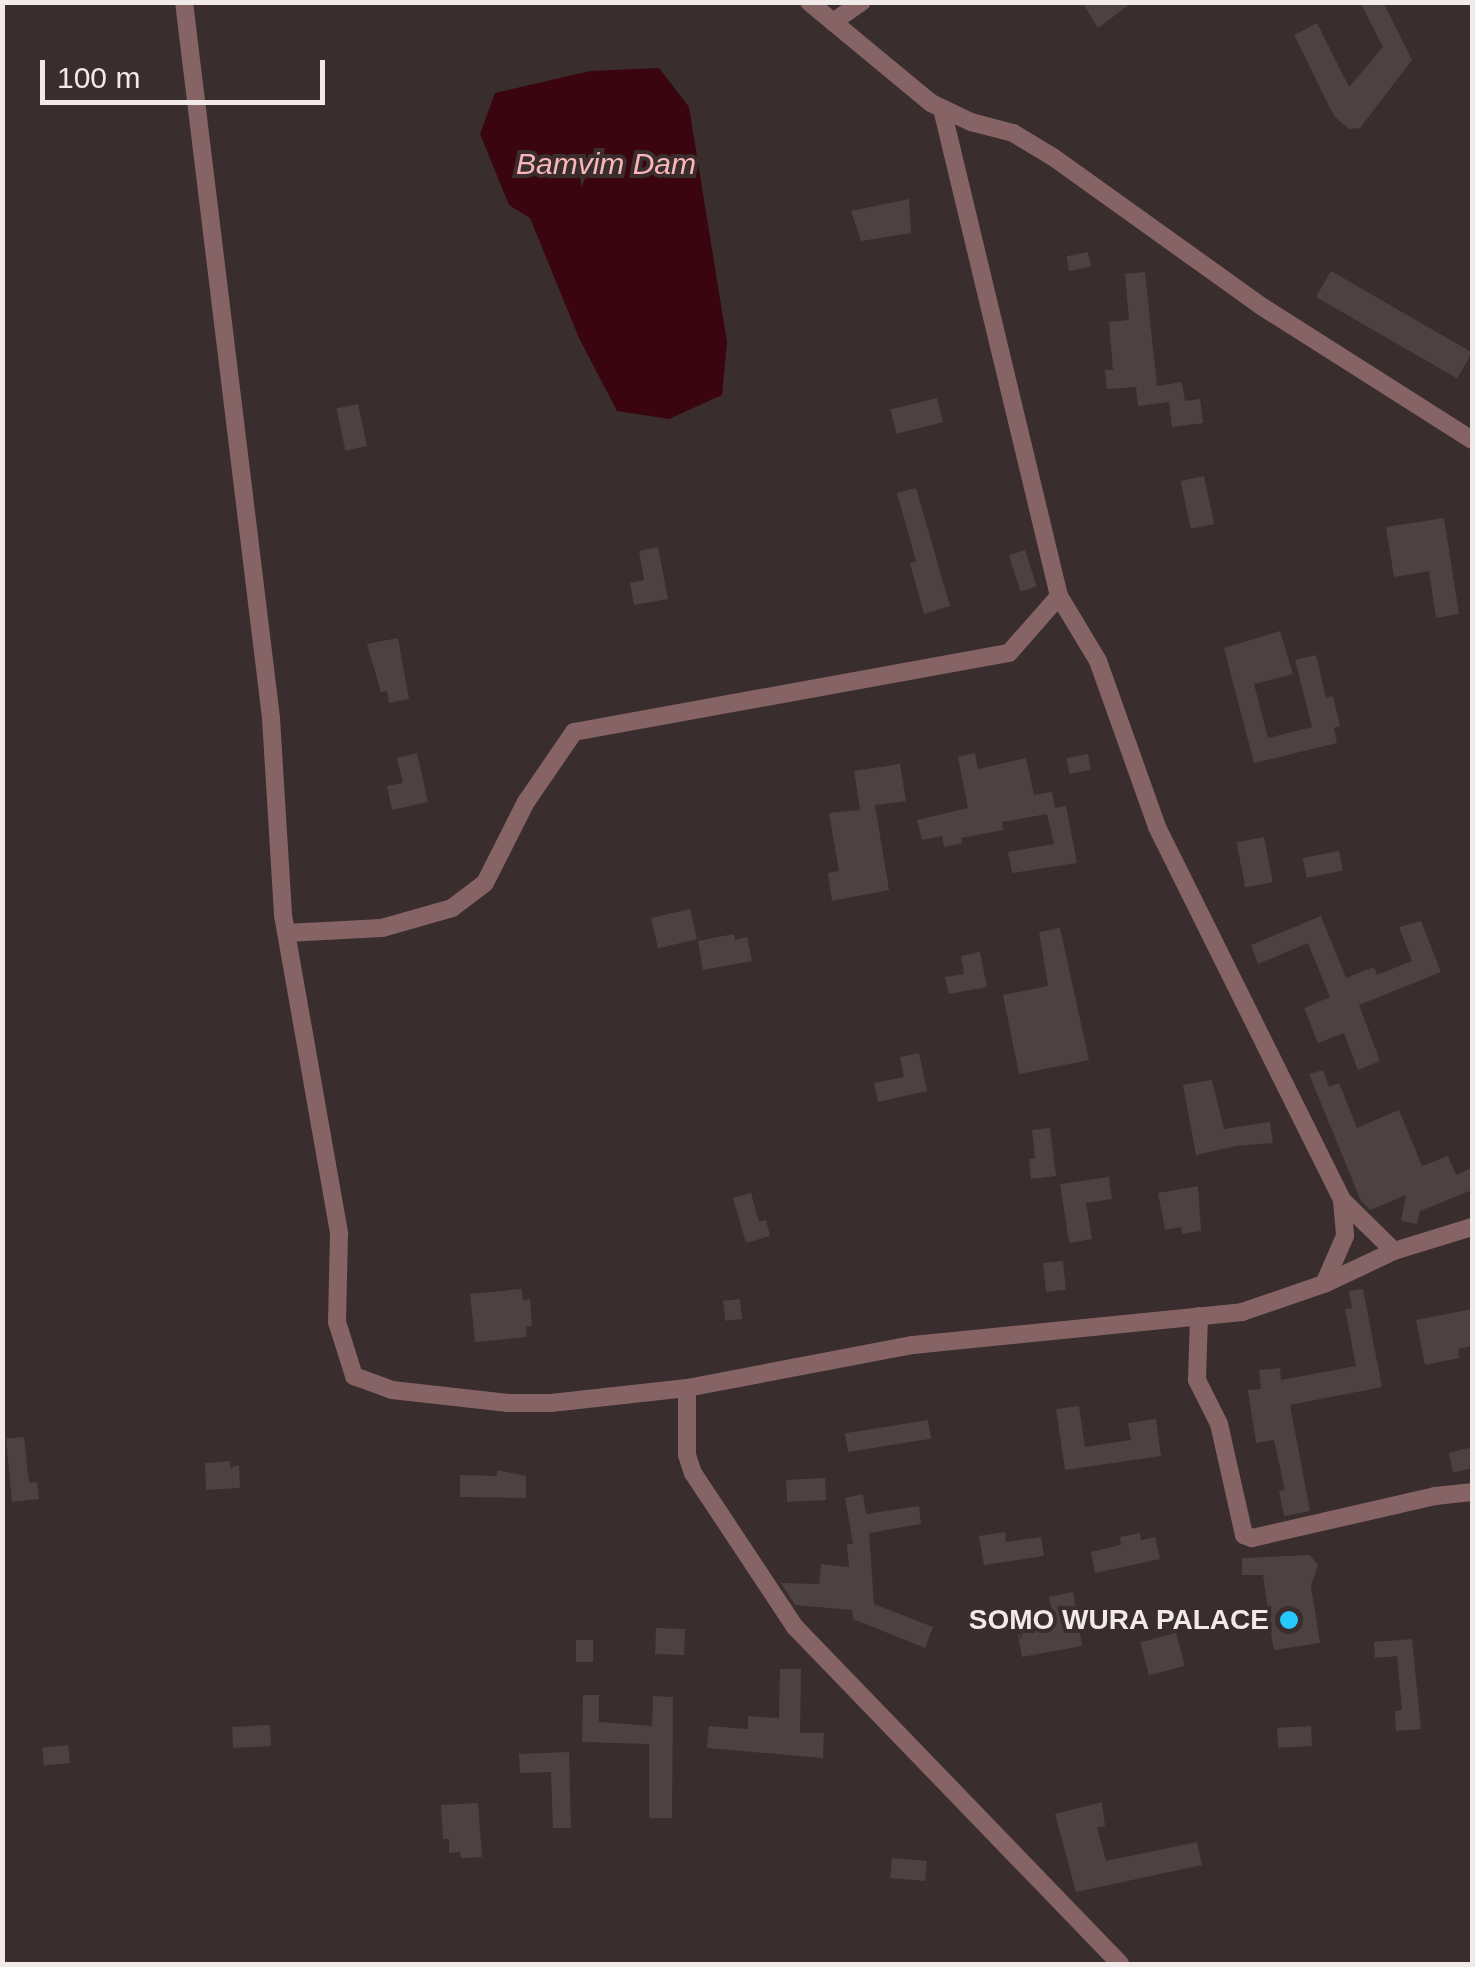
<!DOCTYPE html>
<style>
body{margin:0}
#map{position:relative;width:1475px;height:1967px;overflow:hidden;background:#392d2d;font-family:Arial,sans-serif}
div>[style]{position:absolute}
.water>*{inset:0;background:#3a050e}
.building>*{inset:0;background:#4e4141;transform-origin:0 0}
.minor>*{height:18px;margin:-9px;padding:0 9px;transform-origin:9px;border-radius:9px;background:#866364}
.dots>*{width:28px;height:28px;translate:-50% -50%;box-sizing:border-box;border:5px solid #392d2d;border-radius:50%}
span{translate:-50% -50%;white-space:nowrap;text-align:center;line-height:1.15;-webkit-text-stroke:8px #392d2d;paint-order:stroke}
.poi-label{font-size:28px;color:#f2e9e9;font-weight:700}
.right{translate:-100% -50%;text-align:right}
.water-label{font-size:30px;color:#fab6b8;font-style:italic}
.frame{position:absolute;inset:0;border:5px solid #f2e9e9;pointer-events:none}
.scale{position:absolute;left:40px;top:60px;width:285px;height:45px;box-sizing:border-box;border:5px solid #f2e9e9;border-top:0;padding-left:12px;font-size:30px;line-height:35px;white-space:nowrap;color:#f2e9e9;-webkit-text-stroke:8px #392d2d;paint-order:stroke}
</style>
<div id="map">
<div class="water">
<i style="clip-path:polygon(659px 68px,689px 107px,727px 342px,722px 395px,669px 419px,617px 411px,579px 338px,530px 218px,509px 205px,480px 134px,495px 93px,590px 71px)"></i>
</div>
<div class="building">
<i style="clip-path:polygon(1082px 2px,1133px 2px,1098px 28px)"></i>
<i style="clip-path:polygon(1360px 2px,1383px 2px,1412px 60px,1360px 128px,1349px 129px,1334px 116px,1294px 35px,1317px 23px,1349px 87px,1383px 47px)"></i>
<i style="clip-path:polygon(909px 199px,911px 233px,861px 241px,851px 211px)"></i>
<i style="left:1088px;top:252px;width:15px;height:22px;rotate:79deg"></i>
<i style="left:1331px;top:271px;width:163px;height:30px;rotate:30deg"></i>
<i style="clip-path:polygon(1145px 272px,1157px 386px,1182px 382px,1185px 401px,1200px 399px,1203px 423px,1172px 427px,1169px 402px,1138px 406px,1136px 387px,1107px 389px,1105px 370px,1113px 370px,1109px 322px,1129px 320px,1125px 274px)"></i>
<i style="left:937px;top:398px;width:25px;height:48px;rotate:76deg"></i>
<i style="left:358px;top:404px;width:43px;height:22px;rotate:78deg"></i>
<i style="left:1204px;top:476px;width:49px;height:24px;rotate:78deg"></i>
<i style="clip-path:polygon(916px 488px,950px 606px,924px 614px,910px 563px,916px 561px,897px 493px)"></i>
<i style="clip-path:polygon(1444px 518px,1459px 614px,1436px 618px,1429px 571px,1394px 577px,1386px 527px)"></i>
<i style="clip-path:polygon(658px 547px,668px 599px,634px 605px,630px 583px,644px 580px,639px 551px)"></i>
<i style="left:1025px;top:550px;width:38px;height:17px;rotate:72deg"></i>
<i style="clip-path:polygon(1280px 631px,1293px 674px,1254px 684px,1268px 738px,1312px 727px,1295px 660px,1316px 655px,1326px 698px,1333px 696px,1340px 726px,1334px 728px,1337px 743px,1254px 763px,1224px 648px)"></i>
<i style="clip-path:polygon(398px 638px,409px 699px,389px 703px,387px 691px,381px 692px,367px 644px)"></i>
<i style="clip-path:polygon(417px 753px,428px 802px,392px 810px,387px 786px,403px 783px,397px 758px)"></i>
<i style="clip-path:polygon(975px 753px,978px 769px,1026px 758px,1034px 795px,1052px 792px,1055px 808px,1066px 806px,1077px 863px,1012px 873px,1008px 852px,1054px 844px,1047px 814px,1002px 822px,1003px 830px,961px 838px,962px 843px,944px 847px,942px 836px,922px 840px,917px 820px,968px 808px,958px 757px)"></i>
<i style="left:1088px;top:754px;width:16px;height:22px;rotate:79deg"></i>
<i style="clip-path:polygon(900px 764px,906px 801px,875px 805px,889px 890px,832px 901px,828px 873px,839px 871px,829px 813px,860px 810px,854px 771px)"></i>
<i style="left:1264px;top:837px;width:46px;height:28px;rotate:79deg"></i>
<i style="left:1339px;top:851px;width:20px;height:37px;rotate:79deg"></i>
<i style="left:690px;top:909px;width:31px;height:40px;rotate:77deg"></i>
<i style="clip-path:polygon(1321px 916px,1346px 978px,1374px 967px,1377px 975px,1412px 961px,1399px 927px,1421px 921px,1441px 972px,1359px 1005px,1380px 1061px,1358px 1070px,1344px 1033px,1318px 1043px,1304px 1008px,1330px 997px,1308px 943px,1258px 964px,1251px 945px)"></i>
<i style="clip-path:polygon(1060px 928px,1089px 1060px,1019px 1074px,1003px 995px,1048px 986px,1039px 932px)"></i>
<i style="clip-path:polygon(734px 934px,735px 940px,747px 937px,752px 961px,703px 970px,698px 941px)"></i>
<i style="clip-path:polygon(980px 952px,987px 987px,949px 994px,945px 977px,964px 974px,961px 956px)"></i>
<i style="clip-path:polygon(919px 1053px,927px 1091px,878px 1102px,874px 1083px,904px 1077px,900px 1057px)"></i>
<i style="clip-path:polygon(1323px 1070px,1329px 1087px,1339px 1083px,1357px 1128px,1399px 1110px,1422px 1166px,1448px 1156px,1456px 1175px,1472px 1168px,1472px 1190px,1420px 1211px,1417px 1224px,1401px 1221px,1406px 1195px,1370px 1210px,1361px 1201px,1309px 1074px)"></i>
<i style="clip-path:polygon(1212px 1080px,1224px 1129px,1270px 1122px,1273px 1143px,1236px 1146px,1196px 1155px,1183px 1085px)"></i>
<i style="clip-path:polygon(1050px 1128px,1056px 1176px,1031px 1179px,1029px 1159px,1035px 1158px,1032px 1130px)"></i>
<i style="clip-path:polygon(1109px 1177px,1112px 1199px,1086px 1203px,1092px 1239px,1069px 1243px,1060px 1184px)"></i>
<i style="clip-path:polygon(1198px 1186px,1201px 1231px,1182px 1234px,1181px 1227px,1165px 1230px,1158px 1193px)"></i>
<i style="clip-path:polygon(751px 1193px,759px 1222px,766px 1220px,770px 1236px,746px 1243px,733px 1198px)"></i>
<i style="left:1063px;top:1261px;width:29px;height:20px;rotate:84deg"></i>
<i style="clip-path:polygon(522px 1289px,523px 1300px,530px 1299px,532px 1326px,526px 1327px,527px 1337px,475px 1342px,470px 1294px)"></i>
<i style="clip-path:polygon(1363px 1289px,1382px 1387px,1290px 1405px,1310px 1511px,1284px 1516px,1279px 1491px,1285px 1490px,1274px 1440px,1256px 1443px,1248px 1390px,1261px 1389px,1259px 1370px,1280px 1368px,1281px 1380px,1356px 1366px,1345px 1309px,1352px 1308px,1349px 1291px)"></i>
<i style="left:740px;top:1299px;width:20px;height:17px;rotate:84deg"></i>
<i style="clip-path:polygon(1472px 1309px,1472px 1346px,1458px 1349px,1459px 1358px,1425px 1365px,1416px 1320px)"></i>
<i style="clip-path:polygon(1079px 1406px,1085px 1447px,1131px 1440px,1128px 1423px,1156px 1419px,1161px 1456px,1065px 1470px,1056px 1409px)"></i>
<i style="left:928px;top:1420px;width:19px;height:84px;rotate:81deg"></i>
<i style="clip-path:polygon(24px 1437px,29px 1483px,37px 1482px,39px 1499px,12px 1502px,6px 1439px)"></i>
<i style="clip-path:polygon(1472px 1447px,1472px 1468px,1453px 1473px,1449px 1453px)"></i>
<i style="clip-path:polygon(230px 1461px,230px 1468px,239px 1465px,240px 1488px,206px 1490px,205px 1463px)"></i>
<i style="clip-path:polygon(498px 1470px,526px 1476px,526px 1498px,460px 1497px,460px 1475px,496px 1476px)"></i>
<i style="left:825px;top:1478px;width:22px;height:39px;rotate:87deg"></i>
<i style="clip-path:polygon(863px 1494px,866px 1514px,919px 1506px,921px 1524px,869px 1533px,874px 1604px,933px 1627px,925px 1648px,853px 1619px,852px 1610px,795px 1605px,781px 1583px,819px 1584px,821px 1564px,849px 1567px,847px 1544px,853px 1544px,845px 1498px)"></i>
<i style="clip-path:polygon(1005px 1532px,1006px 1542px,1041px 1537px,1044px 1556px,984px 1565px,979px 1536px)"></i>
<i style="clip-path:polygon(1140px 1533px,1141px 1540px,1155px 1537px,1160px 1559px,1095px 1573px,1091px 1552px,1121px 1545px,1120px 1537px)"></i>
<i style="clip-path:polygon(1310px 1555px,1318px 1565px,1311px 1586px,1320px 1643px,1274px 1650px,1270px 1629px,1264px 1630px,1261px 1611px,1268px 1610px,1263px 1575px,1242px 1575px,1242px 1558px)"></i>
<i style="clip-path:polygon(1073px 1592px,1082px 1646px,1022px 1657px,1018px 1634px,1055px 1627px,1049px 1597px)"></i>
<i style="left:656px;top:1628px;width:29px;height:26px;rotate:2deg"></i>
<i style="left:1176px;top:1633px;width:34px;height:37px;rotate:75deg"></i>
<i style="clip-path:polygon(1412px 1639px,1421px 1729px,1396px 1731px,1395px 1711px,1402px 1710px,1397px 1656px,1375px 1658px,1374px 1642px)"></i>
<i style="left:576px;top:1640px;width:17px;height:22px"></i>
<i style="clip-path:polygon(780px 1669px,801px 1669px,800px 1733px,824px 1733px,823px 1758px,707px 1748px,709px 1726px,748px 1729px,748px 1716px,779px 1718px)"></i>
<i style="clip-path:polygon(583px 1695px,599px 1695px,599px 1722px,652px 1726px,653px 1696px,673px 1697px,672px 1818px,649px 1818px,649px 1744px,582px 1742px)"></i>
<i style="left:270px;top:1725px;width:21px;height:38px;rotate:87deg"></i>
<i style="left:1311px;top:1726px;width:20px;height:34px;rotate:87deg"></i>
<i style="left:68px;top:1745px;width:18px;height:26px;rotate:84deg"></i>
<i style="clip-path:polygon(569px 1752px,571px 1828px,553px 1828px,551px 1772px,520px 1773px,519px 1754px)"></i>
<i style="clip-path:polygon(1102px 1802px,1105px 1826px,1097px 1827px,1106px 1861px,1197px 1842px,1202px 1865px,1076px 1892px,1055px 1814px)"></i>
<i style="clip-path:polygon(478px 1803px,482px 1857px,461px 1858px,460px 1852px,449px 1853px,449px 1839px,443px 1839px,441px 1805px)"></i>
<i style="left:892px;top:1858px;width:35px;height:20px;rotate:5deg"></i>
</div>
<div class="minor">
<i style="left:184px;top:2px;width:721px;rotate:83.07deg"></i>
<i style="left:271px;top:718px;width:197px;rotate:86.5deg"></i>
<i style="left:283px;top:915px;width:324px;rotate:80deg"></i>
<i style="left:339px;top:1234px;width:88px;rotate:91.3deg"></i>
<i style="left:337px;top:1322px;width:57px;rotate:72.5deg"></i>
<i style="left:354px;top:1376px;width:40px;rotate:20.2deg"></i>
<i style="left:392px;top:1390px;width:117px;rotate:6.4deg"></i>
<i style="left:508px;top:1403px;width:43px"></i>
<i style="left:551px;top:1403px;width:137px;rotate:-6.3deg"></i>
<i style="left:687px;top:1388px;width:230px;rotate:-10.8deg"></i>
<i style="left:913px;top:1345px;width:331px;rotate:-5.7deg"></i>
<i style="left:1242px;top:1312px;width:87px;rotate:-18.9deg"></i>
<i style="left:1324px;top:1284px;width:77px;rotate:-25.2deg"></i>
<i style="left:1394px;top:1251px;width:82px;rotate:-17.1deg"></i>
<i style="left:809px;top:2px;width:158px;rotate:39.6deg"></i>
<i style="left:931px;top:103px;width:44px;rotate:25.4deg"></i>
<i style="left:971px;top:122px;width:43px;rotate:14.7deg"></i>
<i style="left:1013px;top:133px;width:47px;rotate:31deg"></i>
<i style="left:1053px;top:157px;width:256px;rotate:35.6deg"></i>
<i style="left:1261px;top:306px;width:250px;rotate:32.4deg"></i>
<i style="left:833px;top:22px;width:35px;rotate:-35deg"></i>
<i style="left:942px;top:109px;width:501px;rotate:76.49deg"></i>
<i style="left:1059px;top:596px;width:76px;rotate:59deg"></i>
<i style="left:1098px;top:661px;width:176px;rotate:70.4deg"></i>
<i style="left:1157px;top:827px;width:416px;rotate:63.6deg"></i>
<i style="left:1342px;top:1200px;width:36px;rotate:85deg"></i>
<i style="left:1345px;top:1236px;width:52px;rotate:113.6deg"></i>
<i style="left:286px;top:933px;width:96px;rotate:-3deg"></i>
<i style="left:382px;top:928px;width:73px;rotate:-15.9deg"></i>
<i style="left:452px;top:908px;width:41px;rotate:-37.1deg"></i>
<i style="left:485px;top:883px;width:91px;rotate:-63.2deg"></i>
<i style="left:526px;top:802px;width:85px;rotate:-55.6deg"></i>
<i style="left:574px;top:732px;width:442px;rotate:-10.3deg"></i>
<i style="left:1009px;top:653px;width:76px;rotate:-48.7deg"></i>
<i style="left:1342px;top:1200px;width:73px;rotate:44.4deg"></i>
<i style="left:1199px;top:1316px;width:64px;rotate:91.8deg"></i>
<i style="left:1197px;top:1380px;width:49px;rotate:63.4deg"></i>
<i style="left:1219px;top:1424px;width:114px;rotate:77.3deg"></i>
<i style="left:1244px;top:1535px;width:9px;rotate:21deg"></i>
<i style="left:1252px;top:1538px;width:188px;rotate:-12.9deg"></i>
<i style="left:1435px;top:1496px;width:37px;rotate:-6deg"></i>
<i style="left:687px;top:1388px;width:67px;rotate:90deg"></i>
<i style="left:687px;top:1455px;width:19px;rotate:72deg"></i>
<i style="left:693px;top:1473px;width:185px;rotate:56.5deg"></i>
<i style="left:795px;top:1627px;width:468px;rotate:46deg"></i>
</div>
<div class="dots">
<i style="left:1289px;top:1620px;background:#25c9fe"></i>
</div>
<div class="poi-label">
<span class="right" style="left:1269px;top:1620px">SOMO WURA PALACE</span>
</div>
<div class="water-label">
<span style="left:606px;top:164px">Bamvim Dam</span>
</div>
<div class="frame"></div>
<div class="scale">100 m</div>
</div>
